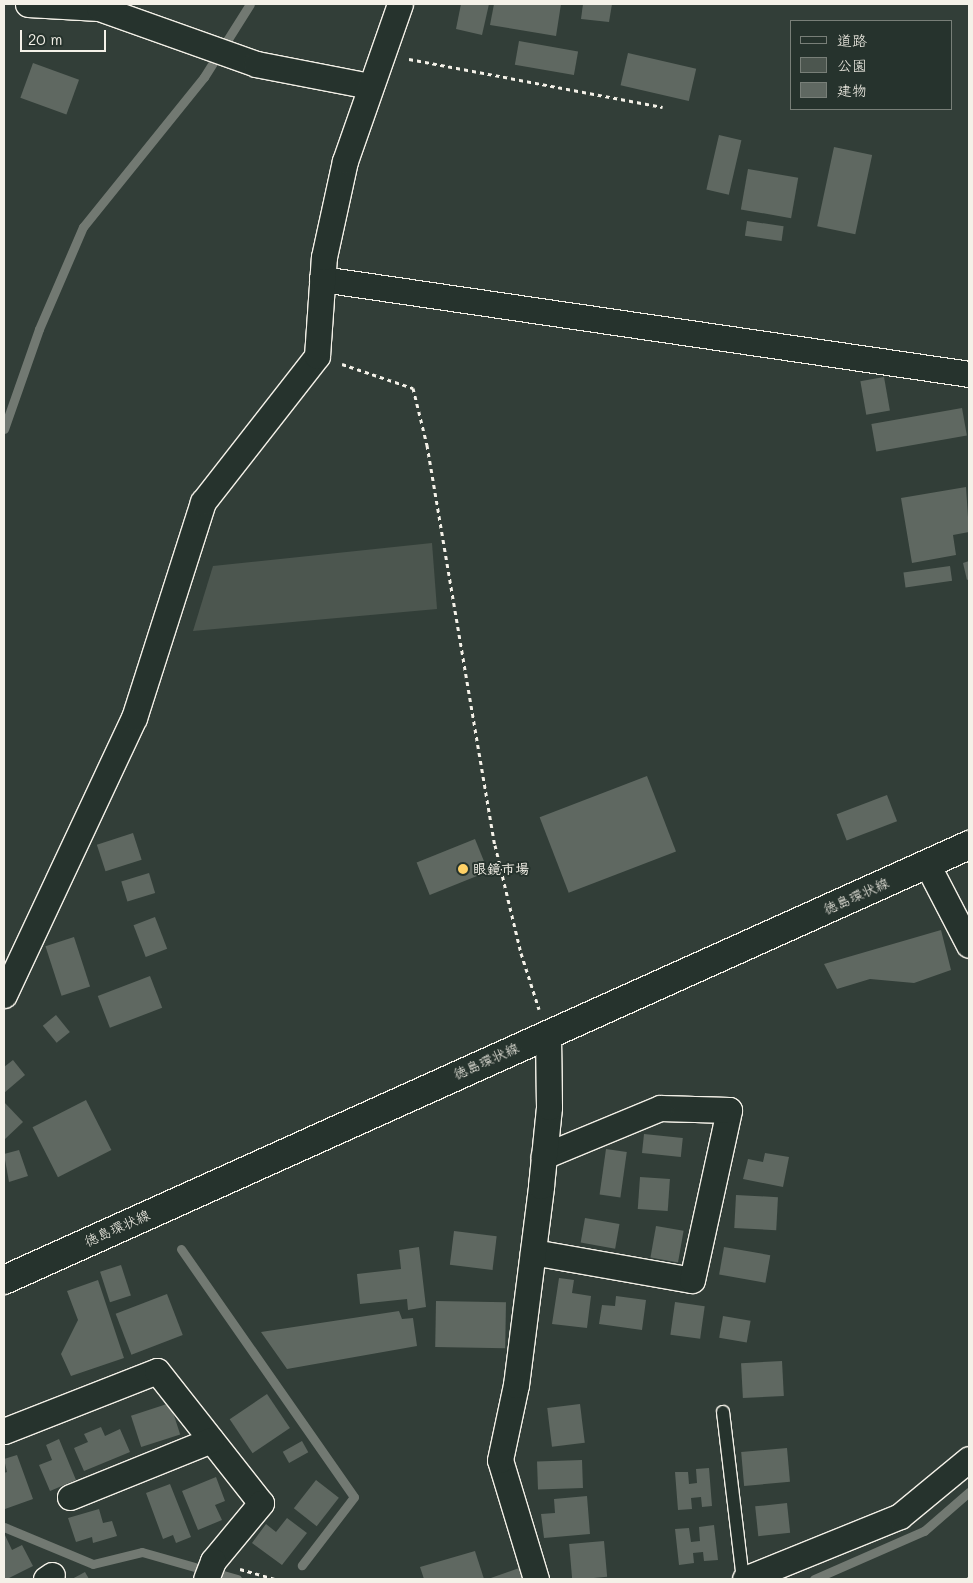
<!DOCTYPE html>
<meta charset="utf-8">
<style>
body{margin:0}
#map{position:relative;width:973px;height:1583px;overflow:hidden;background:#323e38;font-family:Mali,"Klee One",sans-serif}
div>[style]{position:absolute}
.green>*{inset:0;background:#4c564f}
.stream>*{height:9px;margin:-4.5px;padding:0 4.5px;transform-origin:4.5px;border-radius:4.5px;background:#727972}
.building>*{inset:0;background:#5f6861;transform-origin:0 0}
.path>*{height:3px;margin-top:-1.5px;transform-origin:0;background:repeating-linear-gradient(90deg,#f4f1e8 0 4px,transparent 0 8px)}
.roads{filter:drop-shadow(1px 0 #f4f1e8) drop-shadow(-1px 0 #f4f1e8) drop-shadow(0 1px #f4f1e8) drop-shadow(0 -1px #f4f1e8)}
.lane>*{height:12px;margin:-6px;padding:0 6px;transform-origin:6px;border-radius:6px;background:#26332d}
.street>*{height:25px;margin:-12.5px;padding:0 12.5px;transform-origin:12.5px;border-radius:12.5px;background:#26332d}
.primary>*{height:28px;margin:-14px;padding:0 14px;transform-origin:14px;border-radius:14px;background:#26332d}
.dots>*{width:14px;height:14px;translate:-50% -50%;box-sizing:border-box;border:2px solid #26332d;border-radius:50%}
span{translate:-50% -50%;white-space:nowrap;text-align:center;line-height:1.15;-webkit-text-stroke:4px #26332d;paint-order:stroke}
.poi-label{font-size:14px;color:#f4f1e8;font-weight:700}
.left{translate:0 -50%;text-align:left}
.street-label{font-size:14px;color:#f4f1e8}
.frame{position:absolute;inset:0;border:5px solid #f4f1e8;pointer-events:none}
.legend{position:absolute;left:790px;top:20px;width:162px;height:90px;box-sizing:border-box;background:#26332d;border:1px solid #787f78;margin:0;padding:6px 9px;list-style:none;font-size:15px;color:#f4f1e8}
.legend li{display:flex;align-items:center;gap:10px;height:25px}
.legend b{width:25px;border:1px solid #787f78}
.scale{position:absolute;left:20px;top:30px;width:86px;height:22px;box-sizing:border-box;border:2px solid #f4f1e8;border-top:0;padding-left:6px;font-size:15px;line-height:18px;white-space:nowrap;color:#f4f1e8;-webkit-text-stroke:4px #26332d;paint-order:stroke}
</style>
<div id="map">
<div class="green">
<i style="clip-path:polygon(432px 543px,437px 609px,193px 631px,213px 566px)"></i>
</div>
<div class="stream">
<i style="left:4px;top:429px;width:106px;rotate:-70.7deg"></i>
<i style="left:39px;top:329px;width:111px;rotate:-66.7deg"></i>
<i style="left:83px;top:227px;width:193px;rotate:-51.1deg"></i>
<i style="left:204px;top:77px;width:86px;rotate:-57.8deg"></i>
<i style="left:181px;top:1249px;width:302px;rotate:55.1deg"></i>
<i style="left:354px;top:1497px;width:86px;rotate:127.4deg"></i>
<i style="left:4px;top:1527px;width:96px;rotate:22.6deg"></i>
<i style="left:93px;top:1564px;width:50px;rotate:-13.8deg"></i>
<i style="left:142px;top:1552px;width:99px;rotate:15.9deg"></i>
<i style="left:814px;top:1579px;width:120px;rotate:-23.6deg"></i>
<i style="left:924px;top:1531px;width:60px;rotate:-40.9deg"></i>
</div>
<div class="building">
<i style="clip-path:polygon(461px 4px,489px 4px,482px 35px,456px 29px)"></i>
<i style="clip-path:polygon(494px 4px,561px 4px,556px 36px,490px 25px)"></i>
<i style="clip-path:polygon(583px 4px,612px 4px,609px 22px,581px 19px)"></i>
<i style="left:519px;top:41px;width:60px;height:24px;rotate:10deg"></i>
<i style="left:628px;top:53px;width:70px;height:33px;rotate:13deg"></i>
<i style="left:33px;top:63px;width:49px;height:37px;rotate:20deg"></i>
<i style="left:719px;top:135px;width:23px;height:56px;rotate:13deg"></i>
<i style="left:834px;top:147px;width:39px;height:81px;rotate:12deg"></i>
<i style="left:748px;top:169px;width:51px;height:41px;rotate:10deg"></i>
<i style="left:747px;top:221px;width:37px;height:15px;rotate:8deg"></i>
<i style="left:884px;top:377px;width:34px;height:24px;rotate:80deg"></i>
<i style="left:962px;top:408px;width:28px;height:92px;rotate:80deg"></i>
<i style="clip-path:polygon(966px 487px,969px 532px,953px 535px,956px 555px,912px 563px,901px 498px)"></i>
<i style="clip-path:polygon(969px 561px,969px 579px,967px 580px,963px 563px)"></i>
<i style="left:950px;top:566px;width:15px;height:47px;rotate:82deg"></i>
<i style="left:647px;top:776px;width:81px;height:115px;rotate:69deg"></i>
<i style="left:887px;top:795px;width:28px;height:54px;rotate:69deg"></i>
<i style="left:133px;top:833px;width:28px;height:38px;rotate:72deg"></i>
<i style="left:475px;top:839px;width:35px;height:63px;rotate:68deg"></i>
<i style="left:149px;top:873px;width:21px;height:29px;rotate:73deg"></i>
<i style="left:155px;top:917px;width:34px;height:23px;rotate:69deg"></i>
<i style="clip-path:polygon(941px 930px,951px 970px,914px 983px,870px 979px,837px 989px,824px 964px)"></i>
<i style="left:74px;top:937px;width:52px;height:30px;rotate:72deg"></i>
<i style="left:150px;top:976px;width:34px;height:56px;rotate:69deg"></i>
<i style="left:56px;top:1015px;width:22px;height:17px;rotate:51deg"></i>
<i style="clip-path:polygon(13px 1060px,25px 1075px,4px 1093px,4px 1067px)"></i>
<i style="left:86px;top:1100px;width:56px;height:60px;rotate:63deg"></i>
<i style="clip-path:polygon(4px 1102px,23px 1122px,4px 1140px)"></i>
<i style="left:644px;top:1134px;width:39px;height:19px;rotate:6deg"></i>
<i style="left:606px;top:1149px;width:21px;height:46px;rotate:8deg"></i>
<i style="clip-path:polygon(19px 1150px,28px 1176px,9px 1182px,4px 1154px)"></i>
<i style="clip-path:polygon(765px 1153px,789px 1157px,783px 1187px,743px 1179px,748px 1159px,763px 1162px)"></i>
<i style="left:640px;top:1177px;width:30px;height:32px;rotate:4deg"></i>
<i style="left:736px;top:1195px;width:42px;height:33px;rotate:3deg"></i>
<i style="left:585px;top:1218px;width:35px;height:25px;rotate:10deg"></i>
<i style="left:656px;top:1226px;width:28px;height:32px;rotate:10deg"></i>
<i style="left:454px;top:1231px;width:43px;height:34px;rotate:7deg"></i>
<i style="clip-path:polygon(419px 1247px,426px 1307px,408px 1310px,407px 1299px,360px 1304px,357px 1274px,401px 1269px,399px 1250px)"></i>
<i style="left:724px;top:1247px;width:47px;height:28px;rotate:10deg"></i>
<i style="left:121px;top:1265px;width:32px;height:22px;rotate:72deg"></i>
<i style="clip-path:polygon(559px 1278px,574px 1280px,572px 1293px,591px 1296px,587px 1328px,552px 1324px)"></i>
<i style="clip-path:polygon(98px 1280px,124px 1358px,71px 1376px,61px 1354px,78px 1320px,67px 1291px)"></i>
<i style="left:167px;top:1294px;width:44px;height:55px;rotate:69deg"></i>
<i style="clip-path:polygon(616px 1296px,646px 1300px,642px 1330px,599px 1324px,602px 1305px,615px 1306px)"></i>
<i style="left:436px;top:1301px;width:70px;height:46px;rotate:1deg"></i>
<i style="left:675px;top:1302px;width:30px;height:33px;rotate:8deg"></i>
<i style="clip-path:polygon(399px 1311px,402px 1319px,413px 1318px,417px 1346px,287px 1369px,261px 1332px)"></i>
<i style="left:723px;top:1316px;width:28px;height:22px;rotate:10deg"></i>
<i style="left:782px;top:1361px;width:35px;height:41px;rotate:87deg"></i>
<i style="left:267px;top:1394px;width:41px;height:45px;rotate:56deg"></i>
<i style="left:170px;top:1403px;width:33px;height:41px;rotate:72deg"></i>
<i style="left:580px;top:1404px;width:39px;height:33px;rotate:83deg"></i>
<i style="clip-path:polygon(101px 1427px,105px 1436px,120px 1429px,130px 1452px,84px 1471px,74px 1448px,88px 1442px,84px 1434px)"></i>
<i style="clip-path:polygon(59px 1439px,76px 1480px,50px 1491px,39px 1465px,52px 1460px,46px 1445px)"></i>
<i style="left:302px;top:1441px;width:13px;height:22px;rotate:61deg"></i>
<i style="left:787px;top:1448px;width:34px;height:46px;rotate:85deg"></i>
<i style="clip-path:polygon(17px 1455px,33px 1499px,5px 1509px,4px 1473px,7px 1472px,4px 1459px)"></i>
<i style="left:582px;top:1460px;width:28px;height:45px;rotate:88deg"></i>
<i style="clip-path:polygon(709px 1468px,712px 1506px,702px 1507px,701px 1497px,691px 1498px,692px 1509px,678px 1510px,675px 1472px,688px 1472px,689px 1484px,697px 1483px,696px 1469px)"></i>
<i style="clip-path:polygon(216px 1477px,225px 1501px,215px 1505px,222px 1520px,198px 1530px,182px 1491px)"></i>
<i style="left:316px;top:1480px;width:29px;height:36px;rotate:38deg"></i>
<i style="clip-path:polygon(170px 1484px,191px 1537px,176px 1543px,173px 1535px,163px 1539px,146px 1493px)"></i>
<i style="clip-path:polygon(587px 1496px,590px 1534px,544px 1538px,541px 1514px,555px 1513px,554px 1499px)"></i>
<i style="left:787px;top:1503px;width:30px;height:32px;rotate:84deg"></i>
<i style="clip-path:polygon(99px 1509px,103px 1523px,112px 1521px,117px 1536px,93px 1543px,92px 1537px,76px 1542px,68px 1518px)"></i>
<i style="clip-path:polygon(287px 1518px,307px 1533px,282px 1565px,252px 1543px,266px 1524px,276px 1532px)"></i>
<i style="clip-path:polygon(714px 1525px,718px 1560px,704px 1561px,703px 1552px,693px 1553px,694px 1563px,679px 1565px,675px 1529px,689px 1528px,691px 1542px,700px 1541px,699px 1527px)"></i>
<i style="clip-path:polygon(4px 1533px,12px 1550px,22px 1545px,33px 1566px,7px 1579px,4px 1579px)"></i>
<i style="left:604px;top:1541px;width:36px;height:35px;rotate:85deg"></i>
<i style="clip-path:polygon(475px 1551px,484px 1579px,424px 1579px,420px 1567px)"></i>
<i style="clip-path:polygon(522px 1567px,526px 1579px,488px 1579px)"></i>
<i style="clip-path:polygon(85px 1572px,89px 1579px,72px 1579px)"></i>
</div>
<div class="path">
<i style="left:409px;top:59px;width:258px;rotate:10.7deg"></i>
<i style="left:342px;top:364px;width:75px;rotate:18.7deg"></i>
<i style="left:413px;top:388px;width:59px;rotate:76.2deg"></i>
<i style="left:427px;top:445px;width:406px;rotate:80.4deg"></i>
<i style="left:495px;top:845px;width:111px;rotate:76.5deg"></i>
<i style="left:521px;top:953px;width:59px;rotate:72.2deg"></i>
<i style="left:240px;top:1569px;width:36px;rotate:16deg"></i>
<i style="left:967px;top:1579px;width:2px;rotate:-27deg"></i>
</div>
<div class="roads">
<div class="lane">
<i style="left:723px;top:1412px;width:168px;rotate:83.2deg"></i>
</div>
<div class="street">
<i style="left:28px;top:4px;width:71px;rotate:3.2deg"></i>
<i style="left:99px;top:8px;width:167px;rotate:19.6deg"></i>
<i style="left:256px;top:64px;width:115px;rotate:11deg"></i>
<i style="left:322px;top:279px;width:654px;rotate:8.35deg"></i>
<i style="left:927px;top:864px;width:91px;rotate:62.6deg"></i>
<i style="left:4px;top:995px;width:306px;rotate:-64.9deg"></i>
<i style="left:134px;top:718px;width:227px;rotate:-72.3deg"></i>
<i style="left:203px;top:502px;width:185px;rotate:-52deg"></i>
<i style="left:317px;top:356px;width:99px;rotate:-86deg"></i>
<i style="left:324px;top:257px;width:98px;rotate:-77.7deg"></i>
<i style="left:345px;top:161px;width:166px;rotate:-70.7deg"></i>
<i style="left:533px;top:1252px;width:161px;rotate:10deg"></i>
<i style="left:692px;top:1280px;width:174px;rotate:-77.7deg"></i>
<i style="left:729px;top:1110px;width:69px;rotate:-178.3deg"></i>
<i style="left:660px;top:1108px;width:126px;rotate:157.5deg"></i>
<i style="left:4px;top:1431px;width:164px;rotate:-21.4deg"></i>
<i style="left:157px;top:1371px;width:168px;rotate:51.8deg"></i>
<i style="left:261px;top:1503px;width:75px;rotate:129.6deg"></i>
<i style="left:213px;top:1561px;width:19px;rotate:111deg"></i>
<i style="left:70px;top:1497px;width:152px;rotate:-22deg"></i>
<i style="left:46px;top:1579px;width:7px;rotate:-34deg"></i>
<i style="left:536px;top:1579px;width:124px;rotate:-106.8deg"></i>
<i style="left:500px;top:1460px;width:77px;rotate:-78deg"></i>
<i style="left:516px;top:1385px;width:201px;rotate:-82.8deg"></i>
<i style="left:541px;top:1186px;width:79px;rotate:-84.2deg"></i>
<i style="left:549px;top:1107px;width:74px;rotate:-90.8deg"></i>
<i style="left:745px;top:1579px;width:167px;rotate:-22.1deg"></i>
<i style="left:900px;top:1516px;width:89px;rotate:-39.6deg"></i>
</div>
<div class="primary">
<i style="left:4px;top:1280px;width:1059px;rotate:-24.26deg"></i>
</div>
</div>
<div class="dots">
<i style="left:463px;top:869px;background:#ffd166"></i>
</div>
<div class="poi-label">
<span class="left" style="left:473px;top:869px">眼鏡市場</span>
</div>
<div class="street-label">
<span style="left:856px;top:896px;rotate:-24deg">徳島環状線</span>
<span style="left:486px;top:1061px;rotate:-24deg">徳島環状線</span>
<span style="left:117px;top:1228px;rotate:-24deg">徳島環状線</span>
</div>
<div class="frame"></div>
<ul class="legend">
<li><b style="height:6px;background:#26332d"></b>道路</li>
<li><b style="height:14px;background:#4c564f"></b>公園</li>
<li><b style="height:14px;background:#5f6861"></b>建物</li>
</ul>
<div class="scale">20 m</div>
</div>
